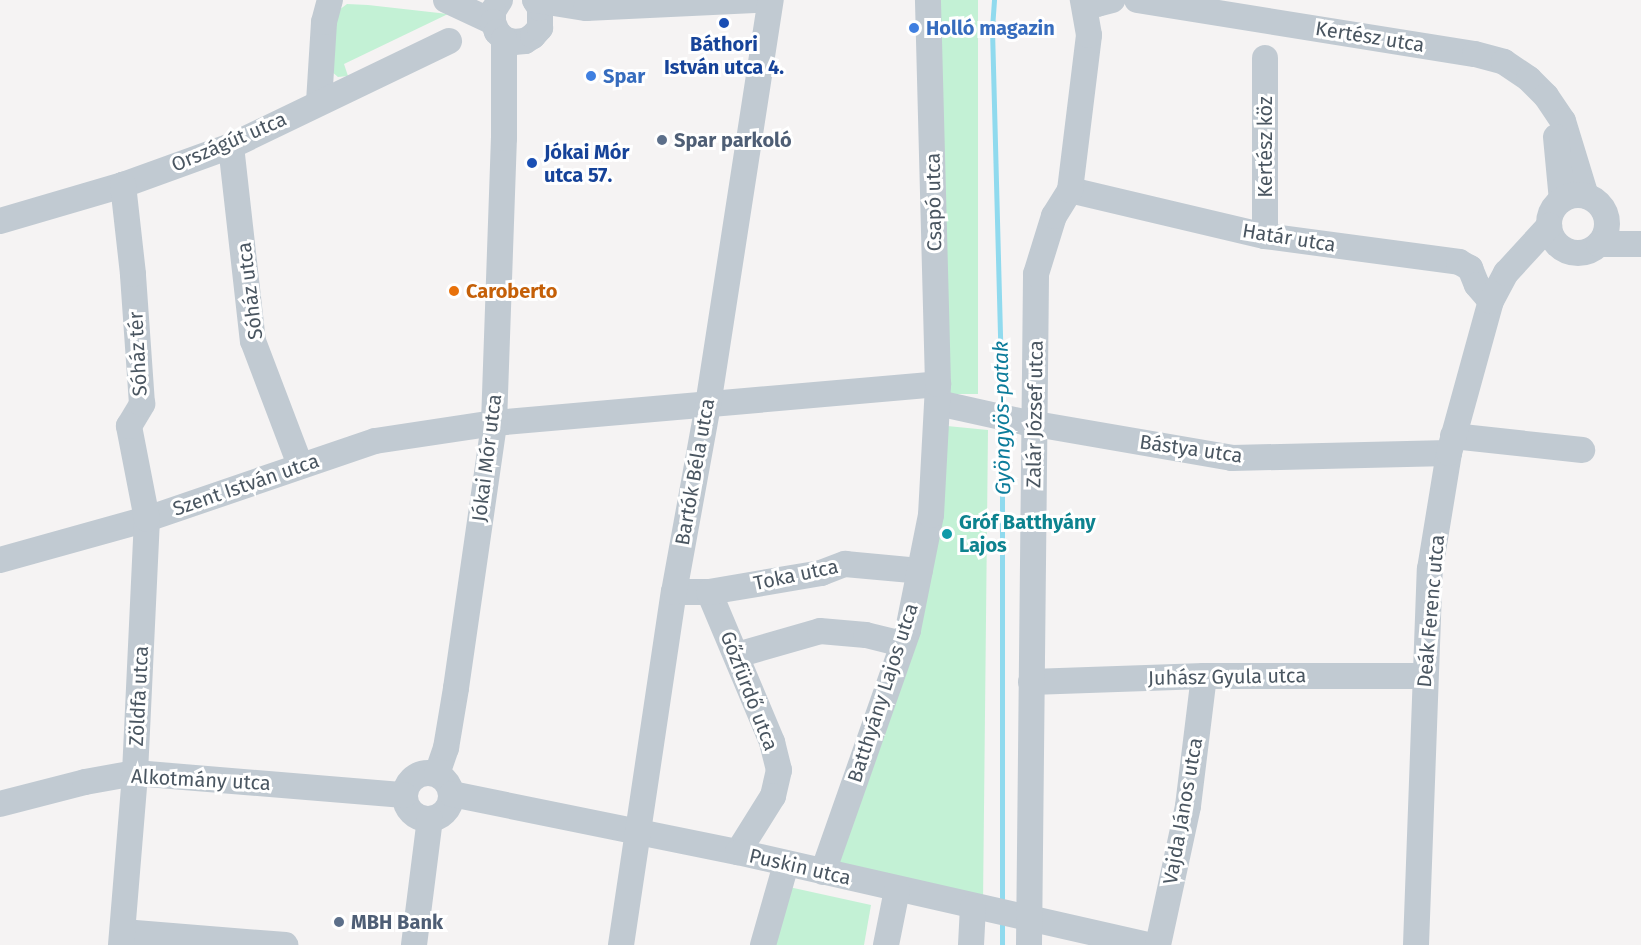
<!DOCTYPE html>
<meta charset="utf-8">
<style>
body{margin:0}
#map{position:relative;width:1641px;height:945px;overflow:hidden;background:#f5f3f3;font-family:"Fira Sans",sans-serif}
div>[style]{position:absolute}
.green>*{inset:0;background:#c3f1d5;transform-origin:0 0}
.stream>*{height:5px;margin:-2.5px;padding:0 2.5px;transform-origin:2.5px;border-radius:2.5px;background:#90daee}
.minor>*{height:26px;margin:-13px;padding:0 13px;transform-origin:13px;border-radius:13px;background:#c1cad2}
.minor>.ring{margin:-13px;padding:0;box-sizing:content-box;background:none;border:26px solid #c1cad2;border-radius:50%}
.dots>*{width:16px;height:16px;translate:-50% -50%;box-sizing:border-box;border:3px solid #fff;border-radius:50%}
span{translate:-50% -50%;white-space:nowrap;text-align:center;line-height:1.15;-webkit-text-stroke:6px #fff;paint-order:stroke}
.shop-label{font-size:20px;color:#366cbe;font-weight:700}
.left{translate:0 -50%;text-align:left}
.street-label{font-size:20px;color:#4a5661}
.transit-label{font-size:20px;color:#164399;font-weight:700}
.service-label{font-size:20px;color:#4e5e75;font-weight:700}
.food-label{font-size:20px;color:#c56008;font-weight:700}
.culture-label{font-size:20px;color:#0d838f;font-weight:700}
.water-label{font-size:21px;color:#0c7c9b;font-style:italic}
</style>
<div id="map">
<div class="green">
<i style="left:928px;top:0;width:50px;height:394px"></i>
<i style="clip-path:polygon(347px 4px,368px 5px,448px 14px,344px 64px,348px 76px,338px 77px,331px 71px,334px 20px,339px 10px)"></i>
<i style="clip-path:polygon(937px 425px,988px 430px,983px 905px,831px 868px,885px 715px)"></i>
<i style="clip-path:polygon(789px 887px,871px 905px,864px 945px,772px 945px)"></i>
</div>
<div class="stream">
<i style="left:994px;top:0;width:29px;rotate:94deg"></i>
<i style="left:992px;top:29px;width:380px;rotate:88.5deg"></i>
<i style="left:1002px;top:904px;width:479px;rotate:-90deg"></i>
<i style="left:1002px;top:945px;width:25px;rotate:-90deg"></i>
</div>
<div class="minor">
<i style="left:446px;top:0;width:52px;rotate:25.1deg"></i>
<i style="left:500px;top:0;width:13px;rotate:122deg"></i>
<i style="left:493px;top:11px;width:11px;rotate:90deg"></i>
<i style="left:493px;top:22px;width:11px;rotate:68deg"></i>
<i style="left:497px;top:32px;width:10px;rotate:45deg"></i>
<i style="left:504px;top:39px;width:10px;rotate:17deg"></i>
<i style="left:514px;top:42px;width:11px;rotate:-5deg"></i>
<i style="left:525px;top:41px;width:9px;rotate:-32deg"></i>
<i style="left:533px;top:36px;width:11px;rotate:-49deg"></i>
<i style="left:540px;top:28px;width:20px;rotate:-90deg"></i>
<i style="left:540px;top:8px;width:9px;rotate:-122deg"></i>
<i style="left:535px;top:0;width:52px;rotate:8.9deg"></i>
<i style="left:586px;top:8px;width:169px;rotate:-2.7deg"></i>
<i style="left:1085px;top:0;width:13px;rotate:18deg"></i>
<i style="left:1097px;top:4px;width:16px;rotate:-15deg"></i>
<i style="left:1137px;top:0;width:342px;rotate:9.1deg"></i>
<i style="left:1475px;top:54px;width:30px;rotate:15deg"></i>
<i style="left:1504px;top:62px;width:30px;rotate:34deg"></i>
<i style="left:1529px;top:79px;width:24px;rotate:45deg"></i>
<i style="left:1546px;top:96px;width:30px;rotate:56deg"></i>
<i style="left:1563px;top:121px;width:78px;rotate:73deg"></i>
<i style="left:319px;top:102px;width:80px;rotate:-86.4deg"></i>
<i style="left:324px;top:22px;width:23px;rotate:-75deg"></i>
<i style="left:1556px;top:137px;width:63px;rotate:84.6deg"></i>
<i style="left:231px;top:146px;width:196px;rotate:83.6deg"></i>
<i style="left:253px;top:341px;width:133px;rotate:69.2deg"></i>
<i style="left:1070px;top:190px;width:200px;rotate:13.3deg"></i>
<i style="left:1265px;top:236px;width:196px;rotate:7.6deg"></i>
<i style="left:1459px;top:262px;width:13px;rotate:29deg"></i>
<i style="left:1470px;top:268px;width:18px;rotate:68deg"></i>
<i style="left:1477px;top:285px;width:21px;rotate:49deg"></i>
<i class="ring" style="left:1549px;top:195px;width:32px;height:32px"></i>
<i style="left:0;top:221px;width:128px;rotate:-16.3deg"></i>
<i style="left:123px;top:185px;width:115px;rotate:-19.9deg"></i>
<i style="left:231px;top:146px;width:242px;rotate:-25.7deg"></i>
<i style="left:1265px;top:236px;width:178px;rotate:-90deg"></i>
<i style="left:1599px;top:244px;width:42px"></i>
<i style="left:938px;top:403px;width:88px;rotate:12.5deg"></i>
<i style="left:1024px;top:422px;width:211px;rotate:9.8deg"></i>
<i style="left:1232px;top:458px;width:217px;rotate:-1.3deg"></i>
<i style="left:1453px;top:436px;width:130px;rotate:6.2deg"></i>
<i style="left:0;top:560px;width:153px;rotate:-15.6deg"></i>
<i style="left:147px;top:519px;width:241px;rotate:-18.9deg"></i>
<i style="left:375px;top:441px;width:120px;rotate:-8.6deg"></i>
<i style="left:494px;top:423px;width:446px;rotate:-5deg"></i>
<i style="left:674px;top:592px;width:35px"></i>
<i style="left:709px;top:592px;width:163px;rotate:67.2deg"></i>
<i style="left:772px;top:742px;width:29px;rotate:76deg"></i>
<i style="left:779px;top:770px;width:27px;rotate:103deg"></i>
<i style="left:773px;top:796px;width:66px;rotate:122deg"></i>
<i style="left:709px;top:592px;width:114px;rotate:-9.6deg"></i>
<i style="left:821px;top:573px;width:26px;rotate:-21deg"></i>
<i style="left:845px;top:564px;width:75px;rotate:5.3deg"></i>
<i style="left:737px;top:655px;width:86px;rotate:-16.1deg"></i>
<i style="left:820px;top:631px;width:46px;rotate:5deg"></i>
<i style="left:866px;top:635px;width:37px;rotate:14deg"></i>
<i style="left:1031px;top:682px;width:173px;rotate:-2deg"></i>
<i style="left:1204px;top:676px;width:220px"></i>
<i class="ring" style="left:405px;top:773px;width:20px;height:20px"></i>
<i style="left:437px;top:774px;width:28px;rotate:-71deg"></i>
<i style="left:446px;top:748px;width:61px;rotate:-80.5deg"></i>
<i style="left:456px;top:688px;width:268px;rotate:-81.8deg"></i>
<i style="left:494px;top:423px;width:285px;rotate:-88deg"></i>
<i style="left:504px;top:138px;width:99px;rotate:-90deg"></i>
<i style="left:452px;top:794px;width:292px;rotate:11.5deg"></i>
<i style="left:738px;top:852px;width:420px;rotate:12.8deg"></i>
<i style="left:0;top:804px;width:88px;rotate:-14.5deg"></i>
<i style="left:85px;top:782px;width:51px;rotate:-10.2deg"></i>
<i style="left:135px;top:773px;width:270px;rotate:4.7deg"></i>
<i style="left:823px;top:872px;width:256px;rotate:-70.6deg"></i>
<i style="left:908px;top:630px;width:117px;rotate:-78.7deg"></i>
<i style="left:931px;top:515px;width:131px;rotate:-86.9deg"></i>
<i style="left:938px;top:384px;width:384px;rotate:-91.5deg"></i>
<i style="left:123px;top:932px;width:163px;rotate:4.6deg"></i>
<i style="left:121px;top:945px;width:173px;rotate:-85.3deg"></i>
<i style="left:135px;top:773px;width:254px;rotate:-87.3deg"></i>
<i style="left:147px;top:519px;width:95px;rotate:-101deg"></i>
<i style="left:129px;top:426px;width:26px;rotate:-59deg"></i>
<i style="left:142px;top:404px;width:130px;rotate:-94deg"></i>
<i style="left:133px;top:274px;width:90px;rotate:-96.4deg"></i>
<i style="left:414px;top:945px;width:127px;rotate:-82.8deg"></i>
<i style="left:621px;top:945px;width:357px;rotate:-81.5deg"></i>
<i style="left:674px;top:592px;width:190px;rotate:-79.7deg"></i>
<i style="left:708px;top:405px;width:410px;rotate:-81.2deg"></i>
<i style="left:763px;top:945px;width:84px;rotate:-74.1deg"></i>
<i style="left:886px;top:945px;width:56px;rotate:-78.7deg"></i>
<i style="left:971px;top:945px;width:38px;rotate:-87deg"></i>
<i style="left:1029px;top:945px;width:671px;rotate:-89.4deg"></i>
<i style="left:1036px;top:274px;width:61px;rotate:-72.8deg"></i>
<i style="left:1054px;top:216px;width:31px;rotate:-58deg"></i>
<i style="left:1070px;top:190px;width:156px;rotate:-83deg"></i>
<i style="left:1089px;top:35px;width:36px;rotate:-100deg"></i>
<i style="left:1158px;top:945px;width:142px;rotate:-77.8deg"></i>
<i style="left:1188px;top:806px;width:131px;rotate:-83deg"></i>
<i style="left:1416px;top:945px;width:376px;rotate:-87.9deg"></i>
<i style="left:1430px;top:569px;width:118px;rotate:-80.7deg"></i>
<i style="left:1449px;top:453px;width:158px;rotate:-74.6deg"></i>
<i style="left:1491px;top:301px;width:32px;rotate:-62deg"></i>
<i style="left:1506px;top:273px;width:64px;rotate:-47.5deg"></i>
</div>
<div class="dots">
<i style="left:724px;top:23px;background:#1a4fb4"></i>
<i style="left:914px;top:28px;background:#3f7fe0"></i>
<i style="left:591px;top:76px;background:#3f7fe0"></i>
<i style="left:662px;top:140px;background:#5c6f8a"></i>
<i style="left:532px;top:163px;background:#1a4fb4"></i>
<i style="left:454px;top:291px;background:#e8710a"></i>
<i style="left:947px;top:534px;background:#0f9aa8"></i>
<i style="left:339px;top:922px;background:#5c6f8a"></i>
</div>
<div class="shop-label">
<span class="left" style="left:926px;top:28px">Holló magazin</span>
<span class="left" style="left:603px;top:76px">Spar</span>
</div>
<div class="street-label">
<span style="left:1370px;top:37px;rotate:9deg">Kertész utca</span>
<span style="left:229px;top:142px;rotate:-23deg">Országút utca</span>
<span style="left:1265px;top:147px;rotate:-90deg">Kertész köz</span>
<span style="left:934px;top:202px;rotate:-91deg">Csapó utca</span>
<span style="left:1289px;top:238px;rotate:9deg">Határ utca</span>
<span style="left:250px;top:291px;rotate:-97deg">Sóház utca</span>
<span style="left:138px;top:354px;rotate:-93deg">Sóház tér</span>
<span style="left:1035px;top:414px;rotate:-89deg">Zalár József utca</span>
<span style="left:1191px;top:449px;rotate:8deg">Bástya utca</span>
<span style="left:487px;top:458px;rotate:-83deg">Jókai Mór utca</span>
<span style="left:695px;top:472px;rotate:-80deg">Bartók Béla utca</span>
<span style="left:246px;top:485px;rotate:-19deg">Szent István utca</span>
<span style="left:796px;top:575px;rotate:-12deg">Toka utca</span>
<span style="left:1431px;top:611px;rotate:-85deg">Deák Ferenc utca</span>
<span style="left:1227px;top:677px;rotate:-1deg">Juhász Gyula utca</span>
<span style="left:749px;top:691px;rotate:69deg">Gőzfürdő utca</span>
<span style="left:883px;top:693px;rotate:-72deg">Batthyány Lajos utca</span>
<span style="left:139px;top:696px;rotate:-87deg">Zöldfa utca</span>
<span style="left:201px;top:780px;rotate:3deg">Alkotmány utca</span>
<span style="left:1183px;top:811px;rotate:-80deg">Vajda János utca</span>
<span style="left:800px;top:867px;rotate:13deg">Puskin utca</span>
</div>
<div class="transit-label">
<span style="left:724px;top:56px">Báthori<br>István utca 4.</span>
<span class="left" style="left:544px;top:164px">Jókai Mór<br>utca 57.</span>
</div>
<div class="service-label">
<span class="left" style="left:674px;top:140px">Spar parkoló</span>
<span class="left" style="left:351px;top:922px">MBH Bank</span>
</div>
<div class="food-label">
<span class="left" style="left:466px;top:291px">Caroberto</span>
</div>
<div class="culture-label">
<span class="left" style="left:959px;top:534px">Gróf Batthyány<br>Lajos</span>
</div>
<div class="water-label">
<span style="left:1002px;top:418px;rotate:-91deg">Gyöngyös-patak</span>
</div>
</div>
